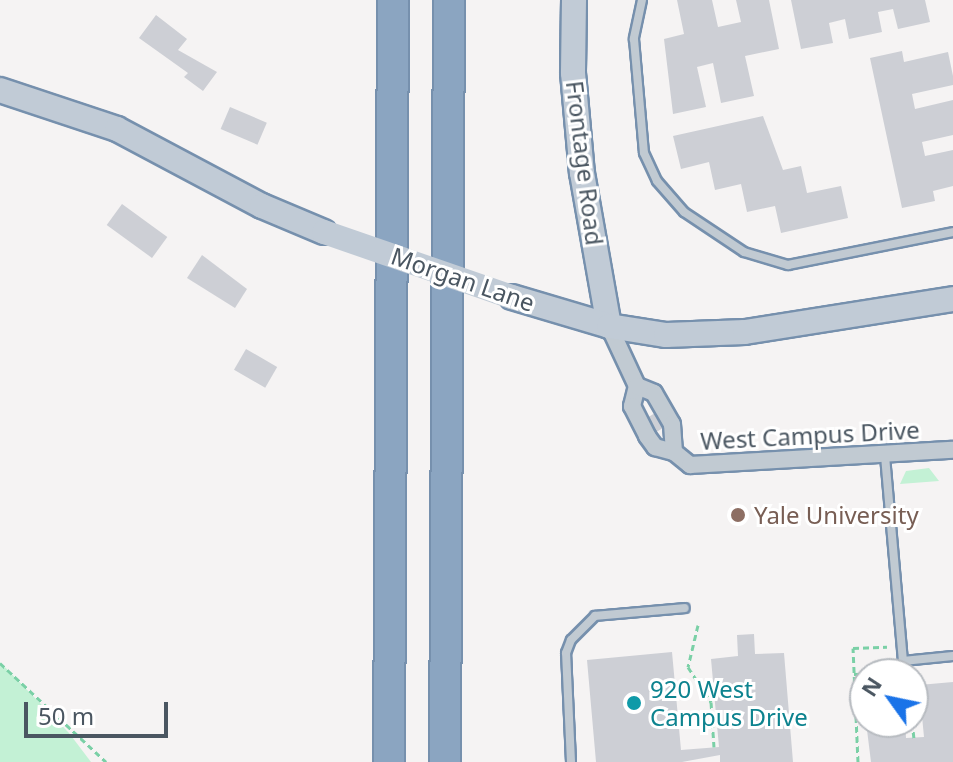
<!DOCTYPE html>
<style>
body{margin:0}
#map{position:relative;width:953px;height:762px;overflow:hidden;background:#f5f3f3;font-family:"Noto Sans",sans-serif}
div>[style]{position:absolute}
.green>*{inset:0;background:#c3f1d5}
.building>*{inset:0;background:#cdcfd5;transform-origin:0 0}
.path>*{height:3px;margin-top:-1.5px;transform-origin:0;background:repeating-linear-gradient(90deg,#7ad0a6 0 6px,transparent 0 10px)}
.roads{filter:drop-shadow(2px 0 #7690ad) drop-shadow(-2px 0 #7690ad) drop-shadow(0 2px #7690ad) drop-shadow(0 -2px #7690ad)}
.lane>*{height:8px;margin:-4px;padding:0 4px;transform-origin:4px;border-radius:4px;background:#c1cad2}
.street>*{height:16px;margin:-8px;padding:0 8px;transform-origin:8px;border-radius:8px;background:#c1cad2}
.secondary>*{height:24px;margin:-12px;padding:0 12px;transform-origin:12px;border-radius:12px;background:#c1cbd6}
.highway>*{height:30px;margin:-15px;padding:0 15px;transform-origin:15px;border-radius:15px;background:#8ba5c1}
.secondary-bridge>*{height:24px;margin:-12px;padding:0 12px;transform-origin:12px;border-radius:12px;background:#c1cbd6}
.dots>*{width:22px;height:22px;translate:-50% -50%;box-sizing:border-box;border:4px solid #fff;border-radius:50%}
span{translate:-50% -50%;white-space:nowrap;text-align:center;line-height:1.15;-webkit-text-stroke:6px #fff;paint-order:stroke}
.street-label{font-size:24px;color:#4a5661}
.education-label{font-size:24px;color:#785e54}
.left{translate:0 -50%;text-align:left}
.culture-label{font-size:24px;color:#0d838f}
.north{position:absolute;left:849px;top:658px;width:80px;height:80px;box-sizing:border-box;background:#fff;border:2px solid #b7bbc0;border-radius:50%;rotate:303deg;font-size:22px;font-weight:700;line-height:32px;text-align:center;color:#4a5661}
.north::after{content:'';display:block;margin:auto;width:28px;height:36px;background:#1a73e8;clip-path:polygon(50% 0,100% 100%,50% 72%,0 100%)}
.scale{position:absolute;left:24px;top:702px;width:144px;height:36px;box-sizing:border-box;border:4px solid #4a5661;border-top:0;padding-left:10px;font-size:24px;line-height:28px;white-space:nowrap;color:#4a5661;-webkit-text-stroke:6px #fff;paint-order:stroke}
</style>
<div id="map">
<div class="green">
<i style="clip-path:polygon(929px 468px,939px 481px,900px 484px,906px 471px)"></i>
<i style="clip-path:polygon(0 662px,69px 733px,91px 762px,0 762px)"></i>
</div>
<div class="building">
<i style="clip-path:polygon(677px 0,712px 0,718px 27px,741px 22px,736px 0,769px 0,779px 49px,745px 56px,754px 96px,721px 103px,713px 63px,697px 67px,706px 107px,673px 114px,664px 39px,684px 34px)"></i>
<i style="clip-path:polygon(791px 0,925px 0,930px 22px,898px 29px,893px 9px,878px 12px,882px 32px,849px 39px,845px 19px,829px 23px,833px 43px,801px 49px)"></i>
<i style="clip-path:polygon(156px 15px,187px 39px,178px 50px,217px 72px,203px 91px,184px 77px,188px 73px,139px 38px)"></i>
<i style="clip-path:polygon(902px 51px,904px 62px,948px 52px,953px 76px,953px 85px,912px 94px,915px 109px,953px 100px,953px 135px,922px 142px,925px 156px,953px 150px,953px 186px,933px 191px,935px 201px,902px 208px,870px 58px)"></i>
<i style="left:230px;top:107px;width:40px;height:24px;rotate:23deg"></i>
<i style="clip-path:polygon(763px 116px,783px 170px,801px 166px,807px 193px,841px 186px,848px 218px,781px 233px,775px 206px,747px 212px,741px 184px,715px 190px,709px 162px,681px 169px,673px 136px)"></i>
<i style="left:122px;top:204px;width:56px;height:26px;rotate:36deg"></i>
<i style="clip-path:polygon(202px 255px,247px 289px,235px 308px,187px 278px)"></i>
<i style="left:246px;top:349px;width:36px;height:24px;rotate:30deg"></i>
<i style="left:655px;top:413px;width:17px;height:10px;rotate:59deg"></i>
<i style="clip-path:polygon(754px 634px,755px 654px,784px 653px,793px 762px,720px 762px,720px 755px,682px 762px,596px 762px,587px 660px,672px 652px,681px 750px,719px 747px,711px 659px,738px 656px,737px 635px)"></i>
<i style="clip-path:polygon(953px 682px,953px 762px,871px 762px,866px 722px,905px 722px,906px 738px,924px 737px,919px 685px)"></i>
</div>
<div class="path">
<i style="left:698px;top:625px;width:43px;rotate:103.4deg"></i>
<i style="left:688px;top:667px;width:42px;rotate:56.7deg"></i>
<i style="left:711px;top:702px;width:45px;rotate:86.2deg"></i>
<i style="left:0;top:663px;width:145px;rotate:43deg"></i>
<i style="left:854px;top:674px;width:41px;rotate:-1.4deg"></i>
<i style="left:912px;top:722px;width:16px;rotate:83deg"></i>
<i style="left:858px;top:762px;width:114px;rotate:-92.5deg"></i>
<i style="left:853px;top:648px;width:34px;rotate:-2deg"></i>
</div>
<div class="roads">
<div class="lane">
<i style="left:642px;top:0;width:40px;rotate:102deg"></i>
<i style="left:634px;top:39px;width:114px;rotate:85deg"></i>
<i style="left:644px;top:153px;width:31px;rotate:65deg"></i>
<i style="left:657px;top:181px;width:41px;rotate:48.9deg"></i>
<i style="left:684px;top:212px;width:72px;rotate:33.7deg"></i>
<i style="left:744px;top:252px;width:46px;rotate:16.5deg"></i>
<i style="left:788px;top:265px;width:168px;rotate:-11.3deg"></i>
<i style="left:885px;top:456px;width:206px;rotate:85deg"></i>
<i style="left:903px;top:661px;width:50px;rotate:-5.7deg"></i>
<i style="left:571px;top:762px;width:109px;rotate:-92.6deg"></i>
<i style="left:566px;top:653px;width:14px;rotate:-69deg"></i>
<i style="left:571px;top:640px;width:34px;rotate:-45deg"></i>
<i style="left:595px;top:616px;width:90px;rotate:-5.1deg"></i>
</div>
<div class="street">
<i style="left:609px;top:326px;width:66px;rotate:65deg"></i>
<i style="left:637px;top:386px;width:21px;rotate:104deg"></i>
<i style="left:632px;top:406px;width:34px;rotate:63deg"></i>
<i style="left:647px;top:436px;width:14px;rotate:54deg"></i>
<i style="left:655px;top:447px;width:20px;rotate:15deg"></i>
<i style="left:674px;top:452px;width:21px;rotate:39deg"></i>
<i style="left:690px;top:465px;width:263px;rotate:-3.3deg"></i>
<i style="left:637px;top:386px;width:18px;rotate:22deg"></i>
<i style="left:654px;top:393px;width:36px;rotate:60deg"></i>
<i style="left:672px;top:424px;width:28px;rotate:86deg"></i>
</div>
<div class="secondary">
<i style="left:574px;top:0;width:73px;rotate:90.8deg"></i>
<i style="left:573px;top:73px;width:100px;rotate:84.9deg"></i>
<i style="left:582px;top:173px;width:155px;rotate:80deg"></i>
<i style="left:0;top:90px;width:123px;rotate:18.4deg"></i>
<i style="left:117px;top:129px;width:164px;rotate:28deg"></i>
<i style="left:262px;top:206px;width:67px;rotate:22.8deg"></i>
<i style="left:512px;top:297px;width:101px;rotate:16.6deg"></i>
<i style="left:609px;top:326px;width:58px;rotate:9deg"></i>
<i style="left:666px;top:335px;width:79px;rotate:-2.2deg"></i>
<i style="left:745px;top:332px;width:211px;rotate:-9deg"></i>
</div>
<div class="highway">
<i style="left:389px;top:762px;width:762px;rotate:-89.7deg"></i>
<i style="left:445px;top:762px;width:762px;rotate:-89.7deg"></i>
</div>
</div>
<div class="secondary-bridge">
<i style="left:324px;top:232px;width:199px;rotate:19.1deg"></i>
</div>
<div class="dots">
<i style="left:738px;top:515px;background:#8d6e63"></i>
<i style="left:634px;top:703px;background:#0f9aa8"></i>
</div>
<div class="street-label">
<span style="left:585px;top:163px;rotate:83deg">Frontage Road</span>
<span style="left:463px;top:279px;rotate:19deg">Morgan Lane</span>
<span style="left:810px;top:435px;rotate:-3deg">West Campus Drive</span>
</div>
<div class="education-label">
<span class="left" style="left:754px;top:515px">Yale University</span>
</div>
<div class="culture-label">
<span class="left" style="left:650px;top:703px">920 West<br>Campus Drive</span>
</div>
<div class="north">N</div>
<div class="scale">50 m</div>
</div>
